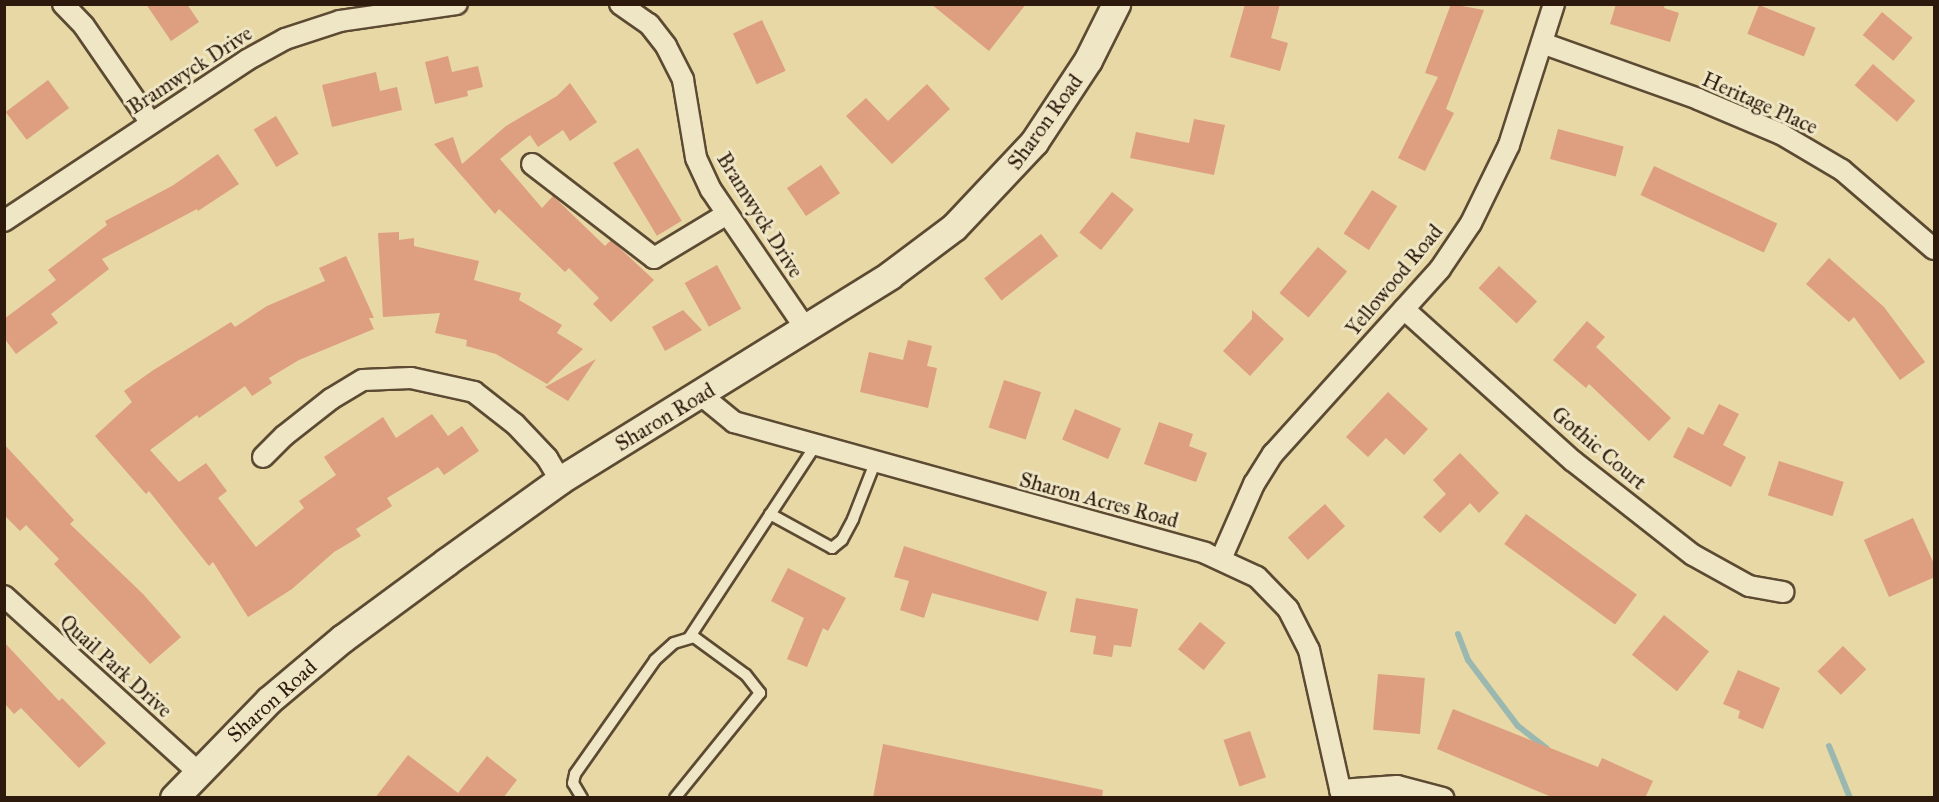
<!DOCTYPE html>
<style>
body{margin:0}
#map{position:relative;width:1939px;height:802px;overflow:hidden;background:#e7d8a6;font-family:"IM FELL Great Primer",serif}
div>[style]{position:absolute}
.stream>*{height:6px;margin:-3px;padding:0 3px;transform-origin:3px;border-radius:3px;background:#9ab8b0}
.building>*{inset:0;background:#de9e80;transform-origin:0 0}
.roads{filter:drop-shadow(2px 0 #5c4a33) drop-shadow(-2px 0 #5c4a33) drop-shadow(0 2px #5c4a33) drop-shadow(0 -2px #5c4a33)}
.lane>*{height:10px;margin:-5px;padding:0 5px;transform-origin:5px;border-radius:5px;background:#efe6c5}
.street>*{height:20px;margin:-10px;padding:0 10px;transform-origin:10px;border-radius:10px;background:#efe6c5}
.secondary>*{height:27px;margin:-13.5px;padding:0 13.5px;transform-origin:13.5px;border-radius:13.5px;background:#efe6c5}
span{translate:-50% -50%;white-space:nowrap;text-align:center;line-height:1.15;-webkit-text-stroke:6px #efe6c5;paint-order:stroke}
.street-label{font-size:21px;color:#2d1a0d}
.frame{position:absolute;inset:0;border:6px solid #2d1a0d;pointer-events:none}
</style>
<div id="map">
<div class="stream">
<i style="left:1458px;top:634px;width:28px;rotate:69deg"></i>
<i style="left:1468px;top:660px;width:83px;rotate:52.9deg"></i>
<i style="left:1518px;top:726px;width:36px;rotate:38deg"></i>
<i style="left:1829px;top:746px;width:56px;rotate:68deg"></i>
</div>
<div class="building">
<i style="clip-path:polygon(146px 4px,187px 4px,199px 22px,171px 41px)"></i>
<i style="clip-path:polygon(931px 4px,1026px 4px,989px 51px)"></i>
<i style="clip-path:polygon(1245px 4px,1280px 4px,1271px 38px,1288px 43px,1280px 71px,1230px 57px)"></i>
<i style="clip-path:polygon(1451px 4px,1484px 10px,1446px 109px,1454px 113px,1425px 171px,1398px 158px,1438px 77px,1425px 73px)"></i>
<i style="clip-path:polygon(1616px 4px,1665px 4px,1664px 8px,1679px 13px,1670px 42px,1610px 24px)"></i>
<i style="left:1759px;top:5px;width:61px;height:31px;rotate:22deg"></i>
<i style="left:1882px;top:12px;width:40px;height:30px;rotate:40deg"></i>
<i style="left:762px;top:20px;width:56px;height:32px;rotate:65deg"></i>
<i style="clip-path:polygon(448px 56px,452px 72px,478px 66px,483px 87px,467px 91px,468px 96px,435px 104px,425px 62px)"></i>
<i style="left:1873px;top:64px;width:56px;height:28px;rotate:41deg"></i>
<i style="clip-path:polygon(376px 72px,380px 91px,397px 87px,402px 110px,332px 127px,322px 85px)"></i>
<i style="left:48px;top:80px;width:35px;height:53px;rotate:53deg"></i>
<i style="clip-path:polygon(570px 83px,597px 122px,570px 141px,563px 130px,538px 147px,530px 135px,500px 159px,542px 208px,553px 196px,605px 246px,611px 240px,654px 280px,611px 322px,593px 304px,599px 298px,569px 268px,565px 272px,499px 209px,495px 214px,434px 144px,453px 137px,462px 164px,506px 126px,557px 96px)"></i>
<i style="clip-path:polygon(927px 84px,950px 109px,892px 164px,846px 116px,866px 98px,888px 121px)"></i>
<i style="left:276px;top:116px;width:44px;height:26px;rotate:59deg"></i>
<i style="clip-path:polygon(1194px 119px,1225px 125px,1214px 175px,1130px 158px,1136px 132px,1189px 143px)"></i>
<i style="left:1558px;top:129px;width:68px;height:31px;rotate:15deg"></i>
<i style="left:638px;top:148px;width:85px;height:29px;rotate:59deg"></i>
<i style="clip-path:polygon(218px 154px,239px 184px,198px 211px,197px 209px,102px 259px,109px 269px,51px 314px,58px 323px,16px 354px,4px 338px,4px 319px,56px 280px,48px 270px,107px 225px,105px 221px,172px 186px)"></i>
<i style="left:821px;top:165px;width:34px;height:41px;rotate:56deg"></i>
<i style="left:1654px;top:166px;width:136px;height:32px;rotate:25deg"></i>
<i style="left:1372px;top:190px;width:30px;height:52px;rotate:33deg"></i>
<i style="left:1112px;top:192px;width:28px;height:52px;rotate:39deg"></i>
<i style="clip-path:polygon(399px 232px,399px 240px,414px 238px,414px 246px,479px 261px,474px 280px,521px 293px,519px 300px,562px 325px,557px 333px,583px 349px,547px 384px,496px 354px,466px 346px,467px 340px,435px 333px,440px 313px,383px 317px,378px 233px)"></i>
<i style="left:1041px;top:234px;width:28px;height:72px;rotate:52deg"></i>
<i style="left:1318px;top:247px;width:38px;height:60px;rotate:40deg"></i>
<i style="clip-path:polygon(346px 256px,374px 318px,369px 318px,374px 329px,299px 360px,269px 378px,272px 383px,252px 396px,245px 386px,199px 418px,197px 415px,150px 450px,179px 482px,206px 463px,227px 491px,218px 498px,256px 547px,304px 508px,299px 501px,336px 475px,324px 457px,383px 417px,396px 438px,432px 414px,448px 436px,462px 426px,479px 451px,444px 475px,438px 467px,387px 498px,392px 506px,356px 529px,361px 536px,334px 552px,292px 589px,248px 617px,213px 562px,209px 566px,149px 491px,146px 494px,95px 436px,132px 402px,124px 391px,152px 371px,231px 322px,235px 327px,267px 306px,325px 281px,319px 268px)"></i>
<i style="clip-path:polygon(1829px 258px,1884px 307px,1925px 362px,1900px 380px,1854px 317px,1849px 322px,1806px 284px)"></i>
<i style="left:717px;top:265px;width:50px;height:37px;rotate:61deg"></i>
<i style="left:1499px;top:266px;width:52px;height:30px;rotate:43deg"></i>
<i style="clip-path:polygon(683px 310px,702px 330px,665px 351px,652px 327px)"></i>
<i style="clip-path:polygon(1252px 310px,1284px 339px,1250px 376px,1223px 351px,1252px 319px)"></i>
<i style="clip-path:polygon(1587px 321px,1605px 337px,1596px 347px,1671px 418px,1649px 441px,1589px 384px,1586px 388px,1553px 360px)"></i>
<i style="clip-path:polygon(908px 340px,932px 346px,927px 366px,937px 368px,928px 408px,860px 392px,869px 352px,903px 360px)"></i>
<i style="clip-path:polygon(596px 359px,568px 401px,545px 387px)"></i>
<i style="left:1004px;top:380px;width:39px;height:50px;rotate:18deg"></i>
<i style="clip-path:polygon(1388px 392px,1428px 429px,1404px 455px,1386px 438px,1368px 457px,1346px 437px)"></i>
<i style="clip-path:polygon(1719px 404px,1739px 414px,1723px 445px,1746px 457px,1731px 487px,1673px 457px,1688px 427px,1703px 435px)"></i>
<i style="left:1075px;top:409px;width:50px;height:33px;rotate:23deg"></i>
<i style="clip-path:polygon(1159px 422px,1193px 434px,1189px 446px,1207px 453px,1196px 482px,1144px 464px)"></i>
<i style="clip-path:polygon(4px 444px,74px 520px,70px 524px,143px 594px,181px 637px,150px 664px,54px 564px,59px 559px,26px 525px,20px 531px,4px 515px)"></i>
<i style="clip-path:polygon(1460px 453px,1499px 493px,1479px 513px,1470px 503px,1440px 533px,1423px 517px,1446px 494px,1433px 480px)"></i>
<i style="left:1779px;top:461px;width:68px;height:36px;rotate:18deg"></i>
<i style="left:1325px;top:504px;width:30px;height:50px;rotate:48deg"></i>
<i style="left:1526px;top:514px;width:137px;height:37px;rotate:36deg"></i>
<i style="clip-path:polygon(1913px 518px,1935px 566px,1935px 577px,1889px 597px,1864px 540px)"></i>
<i style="clip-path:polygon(904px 546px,1047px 592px,1038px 621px,932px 593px,924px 618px,900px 610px,909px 581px,894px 577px)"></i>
<i style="clip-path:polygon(788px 568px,846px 598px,828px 631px,823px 628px,807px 667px,787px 659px,804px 618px,771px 601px)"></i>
<i style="clip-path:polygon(1076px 598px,1138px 609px,1131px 647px,1114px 645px,1112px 657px,1093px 654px,1096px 636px,1070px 632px)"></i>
<i style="left:1664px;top:615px;width:58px;height:51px;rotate:39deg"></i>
<i style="left:1200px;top:622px;width:33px;height:35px;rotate:39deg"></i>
<i style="clip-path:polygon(4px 642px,59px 701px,62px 698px,106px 743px,79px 768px,21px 708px,14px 714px,4px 703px)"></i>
<i style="left:1843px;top:646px;width:33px;height:36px;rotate:45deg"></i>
<i style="clip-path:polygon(1738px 670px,1780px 688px,1763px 729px,1738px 718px,1740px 711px,1723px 704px)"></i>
<i style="left:1378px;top:674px;width:47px;height:56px;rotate:5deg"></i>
<i style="clip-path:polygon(1453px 709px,1598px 767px,1602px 758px,1653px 781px,1645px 798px,1554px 798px,1437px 749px)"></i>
<i style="left:1250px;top:731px;width:49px;height:28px;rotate:71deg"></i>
<i style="clip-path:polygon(883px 744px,1103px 790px,1102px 798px,873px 798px)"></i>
<i style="clip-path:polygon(408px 755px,458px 793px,487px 756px,517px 780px,503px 798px,375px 798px)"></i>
</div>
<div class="roads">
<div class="lane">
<i style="left:770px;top:514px;width:71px;rotate:28.7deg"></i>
<i style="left:832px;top:548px;width:13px;rotate:-39deg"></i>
<i style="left:842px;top:540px;width:24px;rotate:-62deg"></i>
<i style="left:853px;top:519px;width:60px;rotate:-68.6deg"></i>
<i style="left:689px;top:638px;width:230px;rotate:-56.7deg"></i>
<i style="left:582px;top:798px;width:17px;rotate:-121deg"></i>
<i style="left:573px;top:783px;width:9px;rotate:-77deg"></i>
<i style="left:575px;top:774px;width:139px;rotate:-54.9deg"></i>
<i style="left:655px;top:660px;width:25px;rotate:-42deg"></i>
<i style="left:674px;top:643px;width:21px;rotate:-17deg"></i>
<i style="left:694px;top:637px;width:64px;rotate:36.2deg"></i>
<i style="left:746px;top:675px;width:23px;rotate:52deg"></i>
<i style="left:760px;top:693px;width:135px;rotate:129deg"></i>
</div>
<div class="street">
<i style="left:63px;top:4px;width:30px;rotate:46deg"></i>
<i style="left:84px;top:26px;width:118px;rotate:55.4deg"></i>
<i style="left:620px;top:4px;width:35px;rotate:35deg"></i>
<i style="left:649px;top:24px;width:28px;rotate:52deg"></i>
<i style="left:666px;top:46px;width:38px;rotate:63deg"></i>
<i style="left:683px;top:80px;width:79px;rotate:80.5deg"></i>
<i style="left:696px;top:158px;width:35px;rotate:65deg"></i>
<i style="left:711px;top:190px;width:167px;rotate:55.7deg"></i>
<i style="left:1542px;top:43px;width:166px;rotate:19.7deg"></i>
<i style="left:1698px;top:99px;width:90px;rotate:22.9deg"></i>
<i style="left:1781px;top:134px;width:71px;rotate:30.5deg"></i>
<i style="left:1842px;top:170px;width:121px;rotate:40.7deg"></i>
<i style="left:532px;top:164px;width:154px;rotate:37.6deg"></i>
<i style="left:654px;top:258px;width:85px;rotate:-31.1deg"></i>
<i style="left:4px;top:221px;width:291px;rotate:-33.5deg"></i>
<i style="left:247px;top:60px;width:43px;rotate:-28.9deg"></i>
<i style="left:285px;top:39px;width:58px;rotate:-18.1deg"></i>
<i style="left:340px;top:21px;width:118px;rotate:-8.3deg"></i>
<i style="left:1404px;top:309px;width:227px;rotate:42deg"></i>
<i style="left:1573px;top:461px;width:152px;rotate:38.1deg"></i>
<i style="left:1693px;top:555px;width:64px;rotate:29deg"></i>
<i style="left:1749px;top:586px;width:35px;rotate:10deg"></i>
<i style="left:701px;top:395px;width:43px;rotate:39.3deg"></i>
<i style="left:734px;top:422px;width:489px;rotate:15.5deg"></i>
<i style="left:1205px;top:553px;width:57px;rotate:24.8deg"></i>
<i style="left:1257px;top:577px;width:45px;rotate:45.9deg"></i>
<i style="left:1288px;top:609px;width:46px;rotate:62.9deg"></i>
<i style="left:1309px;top:650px;width:152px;rotate:77.4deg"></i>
<i style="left:263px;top:457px;width:30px;rotate:-45deg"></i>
<i style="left:284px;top:436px;width:60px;rotate:-38.2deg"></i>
<i style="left:331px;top:399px;width:37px;rotate:-31deg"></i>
<i style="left:363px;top:380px;width:48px;rotate:-2.4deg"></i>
<i style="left:411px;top:378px;width:65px;rotate:12.5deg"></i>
<i style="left:474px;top:392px;width:52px;rotate:38deg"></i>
<i style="left:515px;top:424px;width:47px;rotate:46.7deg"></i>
<i style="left:547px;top:458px;width:26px;rotate:59deg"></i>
<i style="left:1221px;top:559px;width:82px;rotate:-66.3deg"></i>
<i style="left:1254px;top:484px;width:36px;rotate:-58deg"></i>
<i style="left:1273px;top:454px;width:249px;rotate:-47.9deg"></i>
<i style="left:1440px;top:269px;width:55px;rotate:-56deg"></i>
<i style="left:1471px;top:223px;width:87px;rotate:-64deg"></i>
<i style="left:1509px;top:145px;width:148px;rotate:-72.3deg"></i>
<i style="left:4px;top:596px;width:261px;rotate:42.2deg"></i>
<i style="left:1340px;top:790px;width:57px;rotate:-4deg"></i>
<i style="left:1397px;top:786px;width:48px;rotate:14.6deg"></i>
</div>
<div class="secondary">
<i style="left:174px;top:798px;width:136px;rotate:-45.9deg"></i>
<i style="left:269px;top:700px;width:97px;rotate:-40deg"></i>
<i style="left:343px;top:638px;width:128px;rotate:-36.4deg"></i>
<i style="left:446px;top:562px;width:140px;rotate:-35.7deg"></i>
<i style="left:560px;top:480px;width:388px;rotate:-31.8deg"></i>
<i style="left:890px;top:275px;width:80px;rotate:-36.9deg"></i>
<i style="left:954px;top:227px;width:117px;rotate:-46.7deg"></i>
<i style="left:1034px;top:142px;width:98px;rotate:-56.6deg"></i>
<i style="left:1088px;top:60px;width:63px;rotate:-63.4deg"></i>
</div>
</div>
<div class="street-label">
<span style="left:190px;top:70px;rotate:-33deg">Bramwyck Drive</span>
<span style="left:1760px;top:103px;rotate:24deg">Heritage Place</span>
<span style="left:1045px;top:122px;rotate:-54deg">Sharon Road</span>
<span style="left:760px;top:215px;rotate:58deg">Bramwyck Drive</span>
<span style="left:1394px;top:280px;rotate:-50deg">Yellowood Road</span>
<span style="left:665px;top:417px;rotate:-31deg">Sharon Road</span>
<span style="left:1599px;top:448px;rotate:40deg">Gothic Court</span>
<span style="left:1099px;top:500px;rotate:15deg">Sharon Acres Road</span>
<span style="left:116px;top:666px;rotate:42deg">Quail Park Drive</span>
<span style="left:272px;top:701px;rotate:-42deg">Sharon Road</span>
</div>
<div class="frame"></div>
</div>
